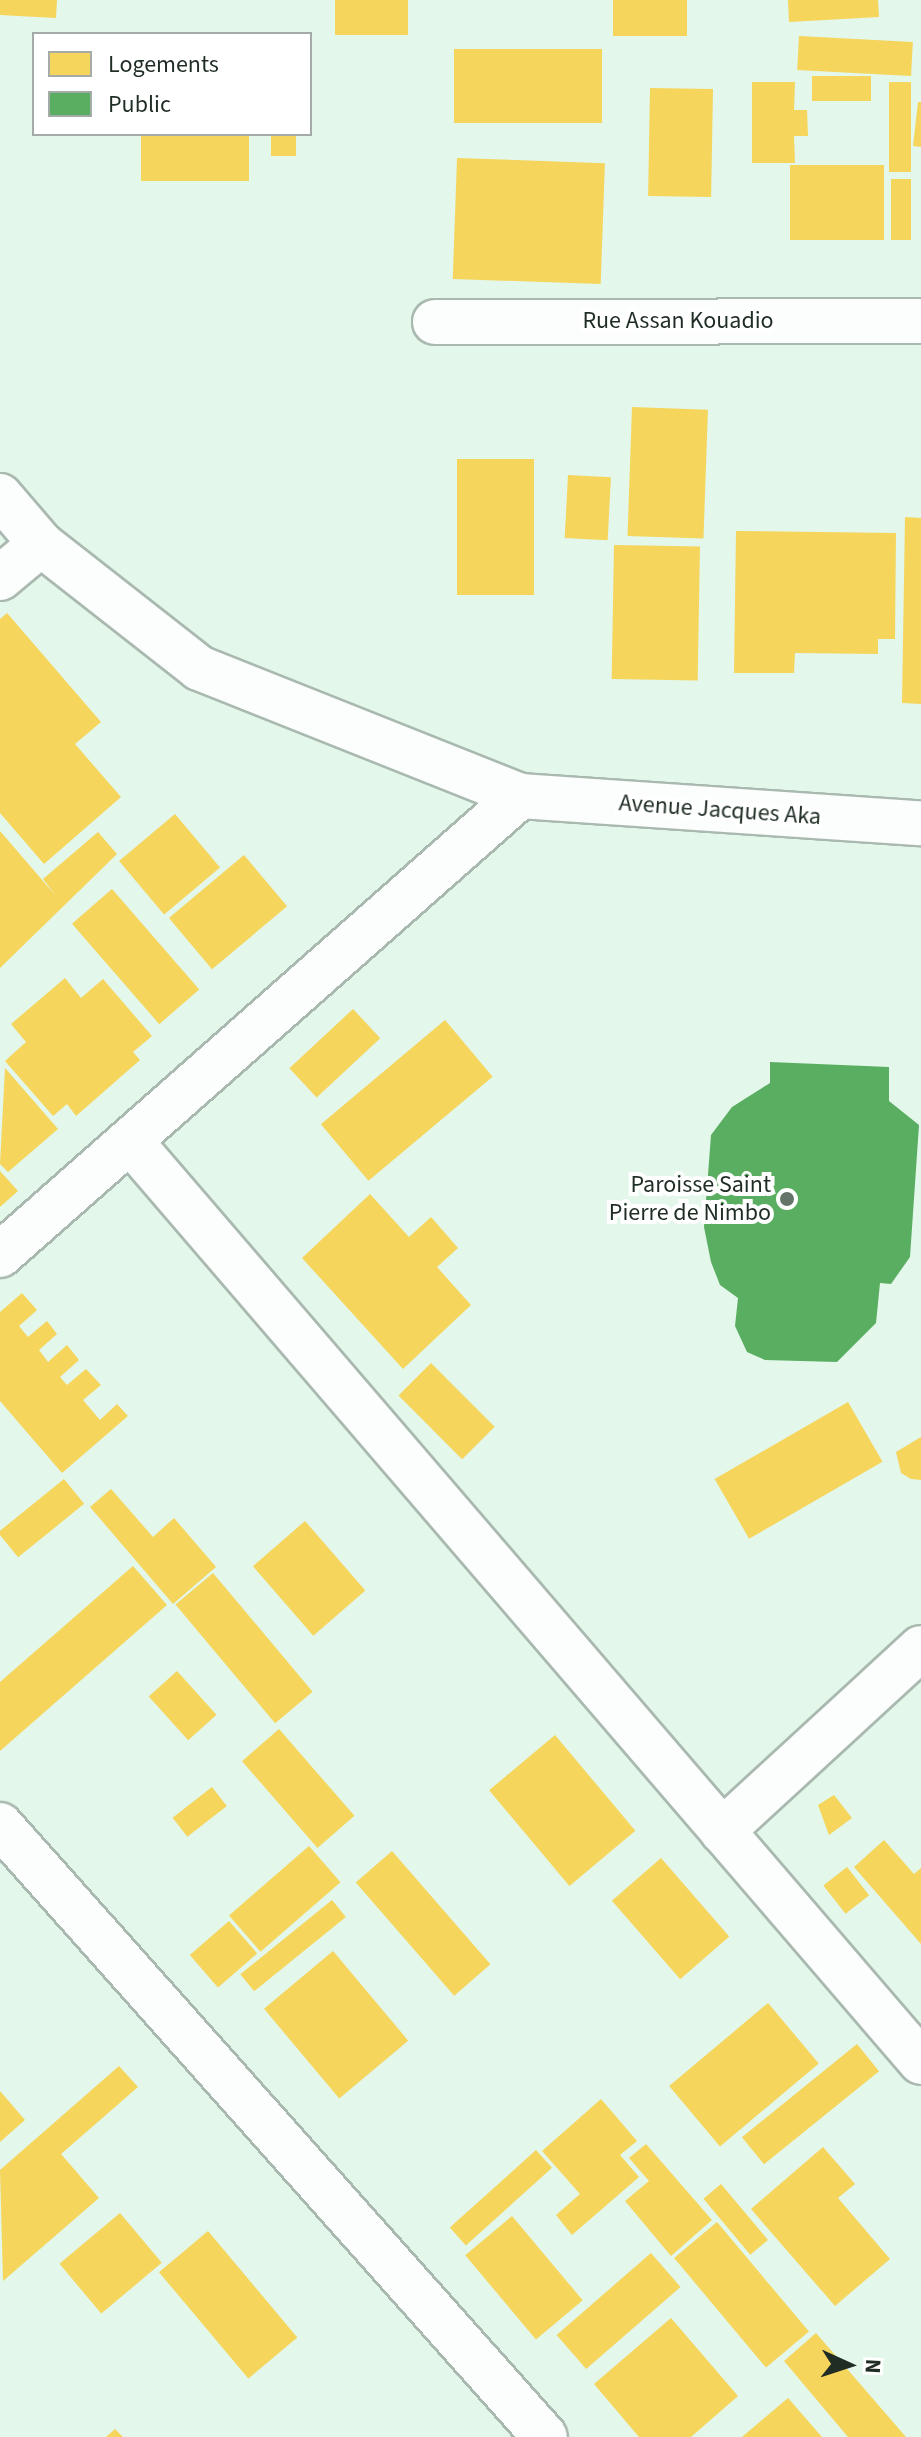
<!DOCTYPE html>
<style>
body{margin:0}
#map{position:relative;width:921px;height:2437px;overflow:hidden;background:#e3f7ea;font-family:"Source Sans 3",sans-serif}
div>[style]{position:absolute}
.homes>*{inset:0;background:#f6d55c;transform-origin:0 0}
.public>*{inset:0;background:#5aae61}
.roads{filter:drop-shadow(2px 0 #aab9b0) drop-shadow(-2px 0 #aab9b0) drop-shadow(0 2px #aab9b0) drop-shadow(0 -2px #aab9b0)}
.minor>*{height:44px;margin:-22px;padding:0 22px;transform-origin:22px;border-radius:22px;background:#fbfefc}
.dots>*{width:22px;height:22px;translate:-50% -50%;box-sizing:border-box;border:4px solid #fff;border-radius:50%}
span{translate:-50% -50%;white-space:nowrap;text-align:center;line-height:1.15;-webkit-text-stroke:8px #fff;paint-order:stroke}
.street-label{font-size:24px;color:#1f2d24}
.poi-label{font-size:24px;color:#1f2d24}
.right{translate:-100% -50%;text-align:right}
.legend{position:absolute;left:32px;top:32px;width:280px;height:104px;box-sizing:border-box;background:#fff;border:2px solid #a5aba7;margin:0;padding:10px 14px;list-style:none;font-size:24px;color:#1f2d24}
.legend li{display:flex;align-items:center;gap:16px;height:40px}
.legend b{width:40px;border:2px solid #a5aba7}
.north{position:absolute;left:809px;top:2325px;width:80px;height:80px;-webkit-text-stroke:6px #fff;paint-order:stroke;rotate:93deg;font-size:22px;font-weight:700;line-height:32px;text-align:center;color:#1f2d24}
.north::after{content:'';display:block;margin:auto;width:28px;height:36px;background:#1f2d24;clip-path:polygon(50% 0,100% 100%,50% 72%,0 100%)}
</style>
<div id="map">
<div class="homes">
<i style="clip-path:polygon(0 0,57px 0,56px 18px,0 15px)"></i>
<i style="left:335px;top:0;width:73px;height:35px"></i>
<i style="left:613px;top:0;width:74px;height:36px"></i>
<i style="clip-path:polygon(788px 0,878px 0,879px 17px,789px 22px)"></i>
<i style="left:799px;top:36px;width:114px;height:34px;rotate:3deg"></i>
<i style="left:454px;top:49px;width:148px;height:74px"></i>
<i style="left:812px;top:76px;width:59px;height:25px"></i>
<i style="clip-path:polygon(752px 82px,795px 82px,794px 110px,807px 110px,808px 136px,794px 136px,795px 163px,752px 163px)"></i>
<i style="left:889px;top:82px;width:22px;height:90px"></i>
<i style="left:650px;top:88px;width:63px;height:108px;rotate:1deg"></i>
<i style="clip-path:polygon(918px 102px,921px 102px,921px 147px,913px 146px)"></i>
<i style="left:141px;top:134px;width:108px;height:47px"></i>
<i style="left:271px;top:134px;width:25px;height:22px"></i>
<i style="left:457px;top:158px;width:148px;height:121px;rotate:2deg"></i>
<i style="left:884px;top:165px;width:75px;height:94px;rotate:90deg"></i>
<i style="left:891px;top:179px;width:20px;height:61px"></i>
<i style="left:632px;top:407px;width:76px;height:129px;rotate:2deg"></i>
<i style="left:457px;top:459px;width:77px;height:136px"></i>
<i style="left:568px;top:475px;width:43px;height:63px;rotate:3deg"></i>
<i style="clip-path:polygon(905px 517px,921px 518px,921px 704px,902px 703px)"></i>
<i style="clip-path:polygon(736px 531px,896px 533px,895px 639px,878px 639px,878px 654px,795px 653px,794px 673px,734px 673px)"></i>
<i style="left:614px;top:545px;width:86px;height:134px;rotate:1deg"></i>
<i style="clip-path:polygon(7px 613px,101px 722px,75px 744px,121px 797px,44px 864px,0 813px,0 619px)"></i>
<i style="left:175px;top:814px;width:70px;height:73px;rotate:50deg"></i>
<i style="clip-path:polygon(0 831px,56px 896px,43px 879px,98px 832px,117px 854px,0 968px)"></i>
<i style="left:244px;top:855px;width:67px;height:98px;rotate:50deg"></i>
<i style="left:112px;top:889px;width:133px;height:53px;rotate:49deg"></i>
<i style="clip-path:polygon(65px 978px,81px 998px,103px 979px,152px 1036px,133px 1052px,140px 1060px,76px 1116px,67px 1104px,53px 1116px,5px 1061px,26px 1042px,11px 1024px)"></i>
<i style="left:353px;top:1009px;width:40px;height:87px;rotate:47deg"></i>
<i style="left:445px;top:1020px;width:74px;height:162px;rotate:50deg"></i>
<i style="clip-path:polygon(5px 1068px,58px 1129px,8px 1172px,0 1164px)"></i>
<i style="clip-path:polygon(0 1171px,18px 1191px,0 1207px)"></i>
<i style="clip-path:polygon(370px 1194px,409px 1237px,431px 1217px,458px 1248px,437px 1267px,471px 1305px,403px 1369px,302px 1258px)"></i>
<i style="clip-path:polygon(22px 1293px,37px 1310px,19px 1326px,28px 1337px,47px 1321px,57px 1334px,39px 1350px,48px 1362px,67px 1345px,79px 1360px,60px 1377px,67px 1385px,86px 1369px,101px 1385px,83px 1400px,100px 1420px,117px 1404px,128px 1416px,62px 1473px,0 1401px,0 1312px)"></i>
<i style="left:431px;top:1363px;width:90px;height:46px;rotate:45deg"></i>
<i style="left:848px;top:1402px;width:69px;height:154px;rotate:60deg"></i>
<i style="clip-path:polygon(921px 1437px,921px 1480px,911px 1479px,901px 1473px,896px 1452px)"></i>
<i style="left:64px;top:1479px;width:32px;height:85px;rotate:51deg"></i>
<i style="clip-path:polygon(111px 1489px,153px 1537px,174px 1518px,216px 1567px,173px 1604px,90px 1507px)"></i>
<i style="left:305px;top:1521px;width:92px;height:69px;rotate:49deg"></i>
<i style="clip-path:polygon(133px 1566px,167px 1605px,0 1751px,0 1682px)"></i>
<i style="left:213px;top:1573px;width:155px;height:49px;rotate:50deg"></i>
<i style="left:177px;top:1671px;width:59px;height:38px;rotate:48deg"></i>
<i style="left:279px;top:1729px;width:115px;height:49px;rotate:49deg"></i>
<i style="left:555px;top:1735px;width:125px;height:86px;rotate:50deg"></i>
<i style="left:212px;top:1787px;width:24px;height:50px;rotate:52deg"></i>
<i style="clip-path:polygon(834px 1795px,852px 1818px,829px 1835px,818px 1805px)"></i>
<i style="clip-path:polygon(884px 1840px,914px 1874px,921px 1868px,921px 1944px,854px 1867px)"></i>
<i style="left:309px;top:1846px;width:48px;height:106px;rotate:49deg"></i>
<i style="left:392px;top:1851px;width:150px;height:48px;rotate:49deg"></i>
<i style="left:661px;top:1858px;width:104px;height:65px;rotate:49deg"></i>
<i style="left:847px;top:1867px;width:36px;height:30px;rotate:52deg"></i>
<i style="left:332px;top:1900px;width:22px;height:118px;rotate:51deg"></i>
<i style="left:229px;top:1921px;width:43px;height:52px;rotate:49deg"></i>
<i style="left:333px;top:1951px;width:117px;height:90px;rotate:50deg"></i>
<i style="left:768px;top:2003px;width:79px;height:129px;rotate:50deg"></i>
<i style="left:857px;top:2044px;width:35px;height:148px;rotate:51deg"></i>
<i style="clip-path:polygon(119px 2066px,138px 2087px,61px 2154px,99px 2198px,3px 2281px,0 2170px)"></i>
<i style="clip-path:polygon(0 2091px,25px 2120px,0 2142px)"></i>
<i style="clip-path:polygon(601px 2099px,637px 2141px,620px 2155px,639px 2177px,572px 2235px,556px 2215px,580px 2194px,542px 2151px)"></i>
<i style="clip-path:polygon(646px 2144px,712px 2220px,671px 2256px,625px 2201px,649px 2181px,629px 2158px)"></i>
<i style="clip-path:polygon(823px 2147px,855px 2184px,838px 2198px,890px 2259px,835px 2306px,751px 2209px)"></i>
<i style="left:536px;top:2150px;width:24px;height:116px;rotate:48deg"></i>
<i style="left:721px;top:2184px;width:73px;height:23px;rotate:50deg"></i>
<i style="left:120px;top:2213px;width:65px;height:79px;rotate:50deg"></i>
<i style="left:512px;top:2216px;width:110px;height:61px;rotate:50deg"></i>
<i style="left:717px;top:2222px;width:143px;height:56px;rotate:50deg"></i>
<i style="left:208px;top:2231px;width:139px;height:64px;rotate:50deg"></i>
<i style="left:651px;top:2253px;width:45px;height:125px;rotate:49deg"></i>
<i style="clip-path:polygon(671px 2318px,738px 2396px,691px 2437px,639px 2437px,594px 2384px)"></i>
<i style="clip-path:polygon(816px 2333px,906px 2437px,848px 2437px,784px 2361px)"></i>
<i style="clip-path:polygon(788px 2398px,822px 2437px,742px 2437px)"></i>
<i style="clip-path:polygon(115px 2429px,123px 2437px,106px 2437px)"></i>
</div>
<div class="public">
<i style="clip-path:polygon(770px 1062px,889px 1067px,889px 1101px,919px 1125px,910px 1257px,891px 1284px,880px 1283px,876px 1323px,837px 1362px,765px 1360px,747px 1352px,735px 1326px,738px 1298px,720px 1285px,711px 1262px,704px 1227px,711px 1135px,732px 1107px,770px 1083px)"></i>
</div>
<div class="roads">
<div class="minor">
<i style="left:435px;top:322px;width:486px;rotate:-0.1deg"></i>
<i style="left:0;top:496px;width:63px;rotate:49.5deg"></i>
<i style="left:41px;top:544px;width:201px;rotate:38.1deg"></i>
<i style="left:199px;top:668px;width:346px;rotate:21.7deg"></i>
<i style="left:520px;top:796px;width:402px;rotate:3.9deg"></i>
<i style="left:0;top:578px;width:53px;rotate:-39.7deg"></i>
<i style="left:130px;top:1141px;width:1214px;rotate:49.34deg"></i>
<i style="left:0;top:1255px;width:694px;rotate:-41.43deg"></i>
<i style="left:0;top:1825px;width:819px;rotate:48.31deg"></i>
<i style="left:722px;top:1831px;width:270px;rotate:-42.6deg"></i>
</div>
</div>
<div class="dots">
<i style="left:787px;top:1199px;background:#647469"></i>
</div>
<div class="street-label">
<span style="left:678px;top:321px">Rue Assan Kouadio</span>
<span style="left:720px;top:810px;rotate:4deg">Avenue Jacques Aka</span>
</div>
<div class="poi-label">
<span class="right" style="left:771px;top:1199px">Paroisse Saint<br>Pierre de Nimbo</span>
</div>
<ul class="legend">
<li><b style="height:22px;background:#f6d55c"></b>Logements</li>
<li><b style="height:22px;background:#5aae61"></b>Public</li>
</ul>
<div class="north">N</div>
</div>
